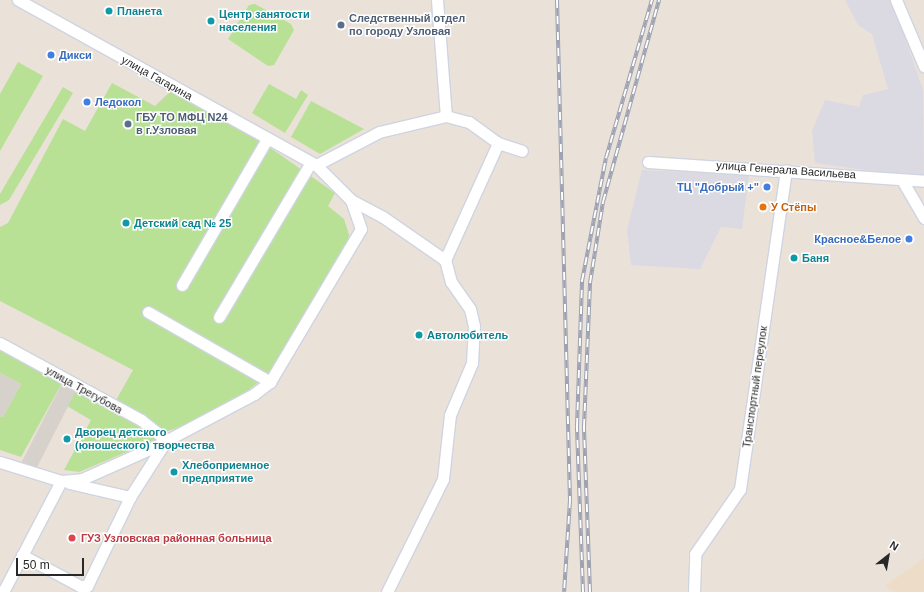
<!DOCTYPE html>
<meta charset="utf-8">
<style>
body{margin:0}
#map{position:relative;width:924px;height:592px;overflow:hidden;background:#eae1d9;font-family:Arial,sans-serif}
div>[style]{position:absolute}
.industrial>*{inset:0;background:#dbdae2}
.education>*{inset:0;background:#ecdcc8}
.green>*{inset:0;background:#b8e196}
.plaza>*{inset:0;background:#d7d1cc;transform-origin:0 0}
.roads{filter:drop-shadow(1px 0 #cfd4e1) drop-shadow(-1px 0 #cfd4e1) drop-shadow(0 1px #cfd4e1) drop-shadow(0 -1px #cfd4e1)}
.street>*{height:11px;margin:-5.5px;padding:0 5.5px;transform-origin:5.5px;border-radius:5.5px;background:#fff}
.rail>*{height:4px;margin-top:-2px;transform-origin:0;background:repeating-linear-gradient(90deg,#fff 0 8px,#9ca2b2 0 16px);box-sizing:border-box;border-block:1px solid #9ca2b2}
.dots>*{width:11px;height:11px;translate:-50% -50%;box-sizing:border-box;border:2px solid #fff;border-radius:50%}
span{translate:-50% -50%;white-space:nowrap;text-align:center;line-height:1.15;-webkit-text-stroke:3px #fff;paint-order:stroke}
.culture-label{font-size:11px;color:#0d838f;font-weight:700}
.left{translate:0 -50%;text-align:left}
.service-label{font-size:11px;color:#4e5e75;font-weight:700}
.shop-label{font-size:11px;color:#366cbe;font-weight:700}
.right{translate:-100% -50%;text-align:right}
.street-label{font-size:11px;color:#282828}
.food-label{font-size:11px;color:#c56008;font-weight:700}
.health-label{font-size:11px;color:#be3a42;font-weight:700}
.north{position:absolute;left:868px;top:536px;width:40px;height:40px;-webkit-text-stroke:3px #fff;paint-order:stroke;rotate:31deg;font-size:11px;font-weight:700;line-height:16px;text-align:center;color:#282828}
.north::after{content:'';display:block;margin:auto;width:14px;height:18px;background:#282828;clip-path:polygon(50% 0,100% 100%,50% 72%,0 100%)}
.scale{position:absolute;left:16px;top:558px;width:68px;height:18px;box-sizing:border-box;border:2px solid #282828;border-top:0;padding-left:5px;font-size:12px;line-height:14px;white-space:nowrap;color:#282828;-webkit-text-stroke:3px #fff;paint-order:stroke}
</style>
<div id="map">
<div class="industrial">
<i style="clip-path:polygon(845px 0,892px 0,923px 90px,924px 178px,815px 163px,812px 131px,825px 100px,859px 107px,863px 95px,888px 89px,872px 34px,858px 25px)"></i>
<i style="clip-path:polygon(642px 170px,749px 175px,742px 229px,721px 227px,700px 269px,631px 265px,627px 230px)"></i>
</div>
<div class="education">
<i style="clip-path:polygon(924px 558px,924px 592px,895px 592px,885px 586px)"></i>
</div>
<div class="green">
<i style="clip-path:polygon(255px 4px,291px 24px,294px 30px,274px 65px,268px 66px,228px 39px,249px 5px)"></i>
<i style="clip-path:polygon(18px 62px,43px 76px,0 151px,0 94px)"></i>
<i style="clip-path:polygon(112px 83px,155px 106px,171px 91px,259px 140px,335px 193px,328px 206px,344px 219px,349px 235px,347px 245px,269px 374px,242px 395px,192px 423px,165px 432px,115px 402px,133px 370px,0 301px,0 227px,8px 223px,63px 119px,85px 131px)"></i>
<i style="clip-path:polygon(269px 84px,296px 99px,301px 90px,308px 95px,285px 133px,252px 113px)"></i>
<i style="clip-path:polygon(63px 87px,73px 93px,9px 200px,0 205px,0 194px)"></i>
<i style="clip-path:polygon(311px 101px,364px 129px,320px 154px,291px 137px)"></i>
<i style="clip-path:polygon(0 347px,63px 381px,21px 457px,0 450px,0 416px,3px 417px,21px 384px,0 373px)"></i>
<i style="clip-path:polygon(77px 388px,162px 437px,79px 472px,64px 470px,91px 420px,67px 406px)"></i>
</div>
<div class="plaza">
<i style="clip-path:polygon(0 373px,21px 384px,3px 417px,0 416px)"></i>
<i style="left:63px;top:381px;width:16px;height:98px;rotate:27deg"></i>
</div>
<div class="roads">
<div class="street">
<i style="left:437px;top:0;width:116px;rotate:85.6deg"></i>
<i style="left:896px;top:0;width:72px;rotate:67deg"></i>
<i style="left:648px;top:162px;width:277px;rotate:3.9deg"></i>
<i style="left:316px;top:165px;width:71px;rotate:-27.6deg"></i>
<i style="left:379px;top:132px;width:69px;rotate:-13.4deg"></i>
<i style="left:446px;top:116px;width:24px;rotate:15deg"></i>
<i style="left:469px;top:122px;width:36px;rotate:36deg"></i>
<i style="left:498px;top:143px;width:25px;rotate:18deg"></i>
<i style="left:902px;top:180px;width:44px;rotate:59.9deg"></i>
<i style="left:351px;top:200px;width:36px;rotate:28deg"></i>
<i style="left:383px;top:217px;width:75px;rotate:34.7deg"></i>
<i style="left:182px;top:285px;width:169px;rotate:-59.8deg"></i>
<i style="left:148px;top:312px;width:141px;rotate:29.8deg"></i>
<i style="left:219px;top:317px;width:178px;rotate:-59.3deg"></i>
<i style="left:0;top:343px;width:161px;rotate:28.6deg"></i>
<i style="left:141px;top:420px;width:33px;rotate:38deg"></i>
<i style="left:0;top:462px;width:64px;rotate:17.3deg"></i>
<i style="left:61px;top:481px;width:21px;rotate:-5deg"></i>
<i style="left:82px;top:479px;width:79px;rotate:-24deg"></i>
<i style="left:154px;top:447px;width:113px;rotate:-27.9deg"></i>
<i style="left:254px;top:394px;width:20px;rotate:-37deg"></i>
<i style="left:270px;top:382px;width:178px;rotate:-59.3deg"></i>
<i style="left:361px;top:229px;width:31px;rotate:-109deg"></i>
<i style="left:351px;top:200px;width:49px;rotate:-135deg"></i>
<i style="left:316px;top:165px;width:341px;rotate:-151deg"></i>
<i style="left:69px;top:483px;width:63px;rotate:12.9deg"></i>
<i style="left:22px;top:555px;width:66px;rotate:28.1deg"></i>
<i style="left:80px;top:586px;width:7px"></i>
<i style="left:87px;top:586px;width:99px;rotate:-64.2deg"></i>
<i style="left:130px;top:497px;width:65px;rotate:-57.5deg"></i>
<i style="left:3px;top:592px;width:125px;rotate:-62.4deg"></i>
<i style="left:387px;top:592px;width:126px;rotate:-63.6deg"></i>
<i style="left:443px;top:479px;width:64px;rotate:-83.8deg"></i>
<i style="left:450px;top:415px;width:56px;rotate:-67.1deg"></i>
<i style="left:472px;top:363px;width:37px;rotate:-87deg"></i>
<i style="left:474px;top:326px;width:17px;rotate:-103deg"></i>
<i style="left:470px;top:309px;width:33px;rotate:-125deg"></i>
<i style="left:451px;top:282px;width:23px;rotate:-105deg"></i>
<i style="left:445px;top:260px;width:128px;rotate:-65.6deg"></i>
<i style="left:694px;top:592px;width:38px;rotate:-88deg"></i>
<i style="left:695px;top:554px;width:79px;rotate:-55.3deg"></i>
<i style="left:740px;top:489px;width:322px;rotate:-81.8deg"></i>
</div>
</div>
<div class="rail">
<i style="left:557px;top:0;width:500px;rotate:88.51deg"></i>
<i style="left:570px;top:500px;width:92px;rotate:93.7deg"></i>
<i style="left:583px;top:592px;width:166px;rotate:-92.1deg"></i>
<i style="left:577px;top:426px;width:145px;rotate:-88deg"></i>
<i style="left:582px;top:281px;width:125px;rotate:-79deg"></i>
<i style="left:606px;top:158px;width:165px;rotate:-73.8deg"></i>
<i style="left:590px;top:592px;width:165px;rotate:-92.1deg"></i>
<i style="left:584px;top:427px;width:144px;rotate:-87.6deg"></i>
<i style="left:590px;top:283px;width:82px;rotate:-80.9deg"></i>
<i style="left:603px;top:202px;width:210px;rotate:-74.5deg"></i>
</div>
<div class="dots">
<i style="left:109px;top:11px;background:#0f9aa8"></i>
<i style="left:211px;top:21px;background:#0f9aa8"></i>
<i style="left:341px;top:25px;background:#5c6f8a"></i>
<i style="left:51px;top:55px;background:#3f7fe0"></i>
<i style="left:87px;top:102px;background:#3f7fe0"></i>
<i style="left:128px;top:124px;background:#5c6f8a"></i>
<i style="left:767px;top:187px;background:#3f7fe0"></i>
<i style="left:763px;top:207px;background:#e8710a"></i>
<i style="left:126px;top:223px;background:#0f9aa8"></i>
<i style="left:909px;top:239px;background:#3f7fe0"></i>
<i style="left:794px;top:258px;background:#0f9aa8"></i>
<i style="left:419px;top:335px;background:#0f9aa8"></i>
<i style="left:67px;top:439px;background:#0f9aa8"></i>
<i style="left:174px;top:472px;background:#0f9aa8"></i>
<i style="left:72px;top:538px;background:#e0444e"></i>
</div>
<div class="culture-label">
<span class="left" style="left:117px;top:11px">Планета</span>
<span class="left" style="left:219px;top:21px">Центр занятости<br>населения</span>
<span class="left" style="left:134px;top:223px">Детский сад № 25</span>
<span class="left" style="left:802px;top:258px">Баня</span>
<span class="left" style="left:427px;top:335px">Автолюбитель</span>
<span class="left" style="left:75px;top:439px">Дворец детского<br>(юношеского) творчества</span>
<span class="left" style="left:182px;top:472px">Хлебоприемное<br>предприятие</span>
</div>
<div class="service-label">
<span class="left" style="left:349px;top:25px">Следственный отдел<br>по городу Узловая</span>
<span class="left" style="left:136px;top:124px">ГБУ ТО МФЦ N24<br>в г.Узловая</span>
</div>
<div class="shop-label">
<span class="left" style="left:59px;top:55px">Дикси</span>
<span class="left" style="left:95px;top:102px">Ледокол</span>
<span class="right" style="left:759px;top:187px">ТЦ "Добрый +"</span>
<span class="right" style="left:901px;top:239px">Красное&amp;Белое</span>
</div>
<div class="street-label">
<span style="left:157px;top:78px;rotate:29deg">улица Гагарина</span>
<span style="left:786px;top:170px;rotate:4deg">улица Генерала Васильева</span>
<span style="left:755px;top:387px;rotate:-82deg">Транспортный переулок</span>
<span style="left:84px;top:390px;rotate:29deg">улица Трегубова</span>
</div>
<div class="food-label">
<span class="left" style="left:771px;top:207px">У Стёпы</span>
</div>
<div class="health-label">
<span class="left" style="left:81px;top:538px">ГУЗ Узловская районная больница</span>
</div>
<div class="north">N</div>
<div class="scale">50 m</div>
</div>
